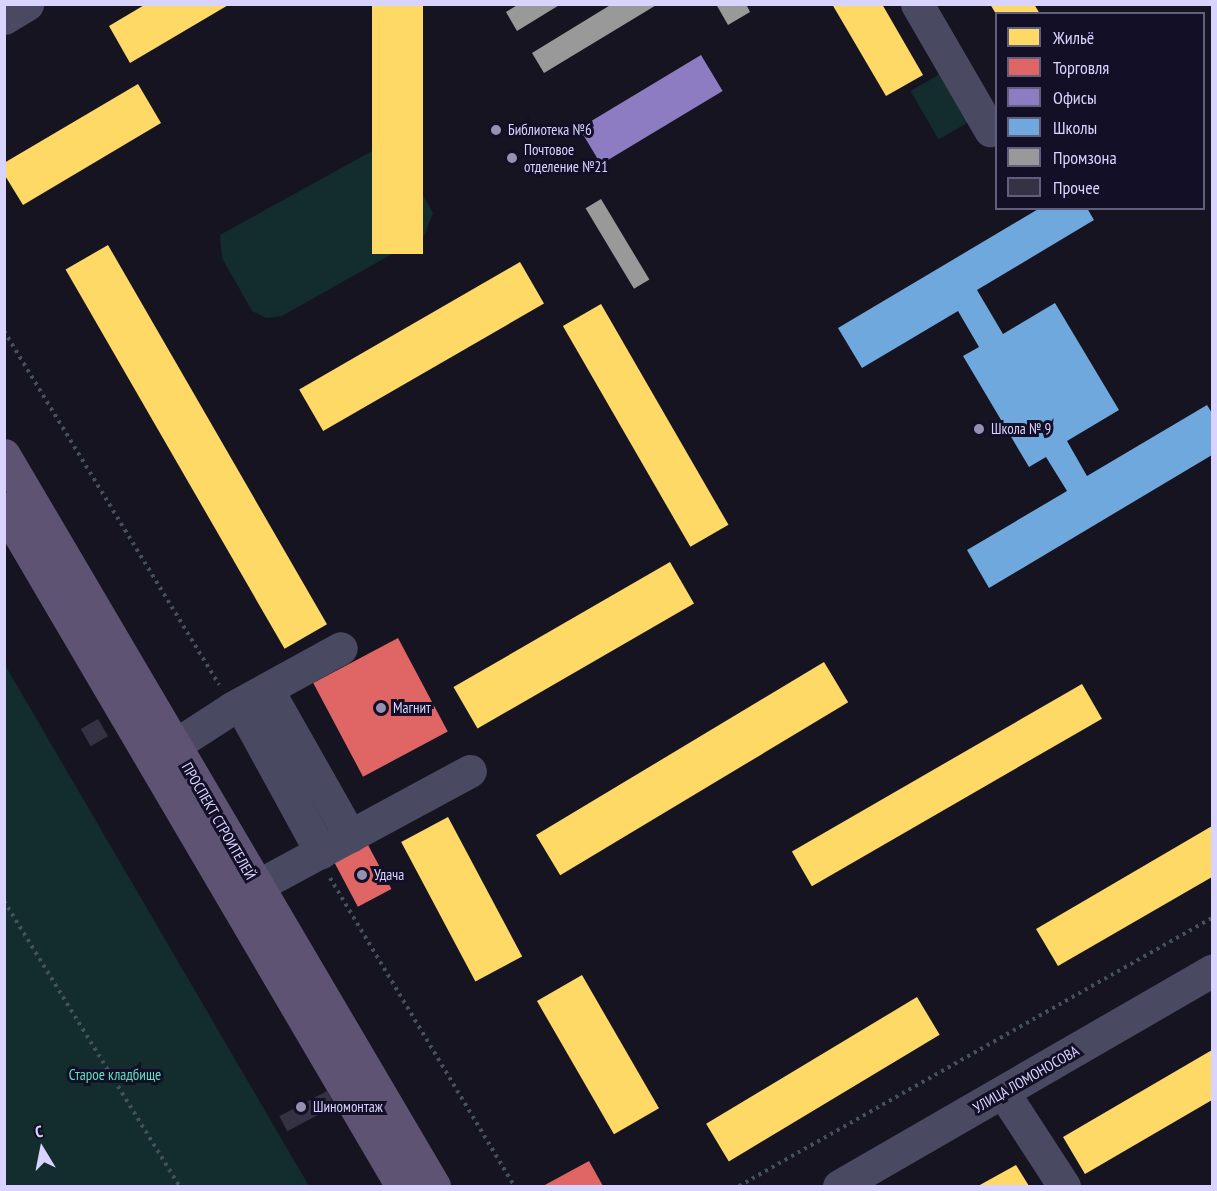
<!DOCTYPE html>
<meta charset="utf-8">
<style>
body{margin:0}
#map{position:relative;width:1217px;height:1191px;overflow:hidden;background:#161421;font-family:"PT Sans Narrow",sans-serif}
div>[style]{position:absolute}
.green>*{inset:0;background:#132c2d;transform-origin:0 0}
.homes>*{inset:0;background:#ffd966;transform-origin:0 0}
.shops>*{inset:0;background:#e06666;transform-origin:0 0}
.offices>*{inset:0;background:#8e7cc3;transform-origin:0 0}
.schools>*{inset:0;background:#6fa8dc}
.industry>*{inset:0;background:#999;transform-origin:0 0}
.building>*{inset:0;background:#343243;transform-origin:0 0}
.path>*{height:4px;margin-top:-2px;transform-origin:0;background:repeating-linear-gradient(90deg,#44505f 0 3px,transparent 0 7.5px)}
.minor>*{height:33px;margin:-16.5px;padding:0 16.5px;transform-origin:16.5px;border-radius:16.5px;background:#4a4962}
.major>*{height:33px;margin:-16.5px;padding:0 16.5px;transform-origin:16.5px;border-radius:16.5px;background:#5e5373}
.dots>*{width:16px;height:16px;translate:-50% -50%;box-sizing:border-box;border:3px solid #130f26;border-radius:50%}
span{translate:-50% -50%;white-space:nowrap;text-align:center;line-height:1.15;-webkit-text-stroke:6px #130f26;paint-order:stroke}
.poi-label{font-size:15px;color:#d9d4ff}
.left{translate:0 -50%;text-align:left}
.street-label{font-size:15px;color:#d9d4ff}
.park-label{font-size:15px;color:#5fe0c0}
.frame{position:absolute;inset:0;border:6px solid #d9d4ff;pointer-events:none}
.legend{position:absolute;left:995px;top:12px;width:210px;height:198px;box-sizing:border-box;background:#130f26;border:2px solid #625e7d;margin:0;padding:8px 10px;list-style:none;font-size:18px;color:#d9d4ff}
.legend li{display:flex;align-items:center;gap:12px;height:30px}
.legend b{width:30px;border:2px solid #625e7d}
.north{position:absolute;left:12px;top:1119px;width:60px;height:60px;-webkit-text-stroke:4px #130f26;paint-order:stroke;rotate:350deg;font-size:16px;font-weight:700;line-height:24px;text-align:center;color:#d9d4ff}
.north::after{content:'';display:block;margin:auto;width:21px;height:27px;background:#d9d4ff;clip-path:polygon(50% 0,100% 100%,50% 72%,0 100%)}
</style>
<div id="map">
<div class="green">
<i style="left:940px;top:74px;width:56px;height:34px;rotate:60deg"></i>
<i style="clip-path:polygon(381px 146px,397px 149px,433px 213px,424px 236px,282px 316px,266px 318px,252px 311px,222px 258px,220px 235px)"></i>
<i style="clip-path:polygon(5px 665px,309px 1186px,5px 1186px)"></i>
</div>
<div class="homes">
<i style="clip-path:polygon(146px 4px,230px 4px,130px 63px,109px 26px)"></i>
<i style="left:372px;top:4px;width:51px;height:250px"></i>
<i style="clip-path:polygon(832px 4px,882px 4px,923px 75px,886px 96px)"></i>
<i style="clip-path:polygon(990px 4px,1034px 4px,1040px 14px,996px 14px)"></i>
<i style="clip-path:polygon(138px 84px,161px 123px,23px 205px,4px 174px,4px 163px)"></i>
<i style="left:108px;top:245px;width:438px;height:49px;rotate:60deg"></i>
<i style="left:520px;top:262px;width:48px;height:255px;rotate:60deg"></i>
<i style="left:601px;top:304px;width:255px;height:44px;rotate:60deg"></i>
<i style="left:670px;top:562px;width:48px;height:250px;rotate:60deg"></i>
<i style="left:824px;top:662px;width:47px;height:336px;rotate:59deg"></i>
<i style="left:1082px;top:684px;width:40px;height:335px;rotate:60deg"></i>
<i style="left:448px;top:817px;width:158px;height:53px;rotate:62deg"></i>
<i style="clip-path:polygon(1212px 826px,1212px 877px,1058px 966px,1036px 929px)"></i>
<i style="left:582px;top:975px;width:154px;height:52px;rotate:60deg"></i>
<i style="left:917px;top:997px;width:44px;height:246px;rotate:59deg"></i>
<i style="clip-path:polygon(1212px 1050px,1212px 1100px,1085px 1174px,1063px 1137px)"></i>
<i style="clip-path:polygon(1016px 1165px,1029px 1186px,978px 1186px)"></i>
</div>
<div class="shops">
<i style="left:398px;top:638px;width:106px;height:96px;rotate:62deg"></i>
<i style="left:367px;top:843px;width:52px;height:38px;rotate:62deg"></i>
<i style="clip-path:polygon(589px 1161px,603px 1186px,543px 1186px)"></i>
</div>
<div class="offices">
<i style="left:701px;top:55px;width:42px;height:142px;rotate:59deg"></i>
</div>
<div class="schools">
<i style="clip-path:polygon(1040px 208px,1087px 208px,1094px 220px,977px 290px,1003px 334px,1055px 303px,1119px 410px,1067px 441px,1087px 476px,1207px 405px,1212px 413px,1212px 455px,989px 588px,967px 550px,1067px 491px,1046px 457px,1029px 467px,963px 356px,979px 347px,958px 311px,862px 368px,838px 328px)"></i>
</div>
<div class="industry">
<i style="clip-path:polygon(519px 4px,561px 4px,517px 31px,506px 12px)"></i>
<i style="clip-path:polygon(612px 4px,658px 4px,544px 73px,532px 53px)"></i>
<i style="clip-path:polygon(716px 4px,746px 4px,750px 12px,728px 25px)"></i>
<i style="left:601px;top:199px;width:94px;height:18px;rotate:59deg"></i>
</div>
<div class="building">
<i style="left:98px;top:719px;width:20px;height:20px;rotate:60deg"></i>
<i style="left:327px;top:1091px;width:17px;height:54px;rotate:62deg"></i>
</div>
<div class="path">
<i style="left:4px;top:331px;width:414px;rotate:58.7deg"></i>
<i style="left:330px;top:878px;width:359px;rotate:59.1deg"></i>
<i style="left:4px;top:901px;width:334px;rotate:58.4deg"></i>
<i style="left:739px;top:1186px;width:544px;rotate:-29.54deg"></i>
</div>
<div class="minor">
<i style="left:917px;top:4px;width:146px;rotate:59.9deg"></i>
<i style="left:4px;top:18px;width:27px;rotate:-31deg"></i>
<i style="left:267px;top:689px;width:169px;rotate:60.5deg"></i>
<i style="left:240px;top:704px;width:169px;rotate:61.3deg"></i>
<i style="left:175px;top:745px;width:68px;rotate:-33deg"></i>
<i style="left:232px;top:708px;width:124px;rotate:-28.8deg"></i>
<i style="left:257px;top:886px;width:242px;rotate:-28.4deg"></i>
<i style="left:1003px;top:1092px;width:112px;rotate:57deg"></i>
<i style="left:839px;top:1186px;width:431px;rotate:-30deg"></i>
</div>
<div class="major">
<i style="left:4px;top:455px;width:848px;rotate:59.53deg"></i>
<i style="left:4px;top:508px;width:786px;rotate:59.59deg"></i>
</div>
<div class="dots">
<i style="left:496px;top:130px;background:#9591b1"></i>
<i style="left:512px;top:158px;background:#9591b1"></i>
<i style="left:979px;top:429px;background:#9591b1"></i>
<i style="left:381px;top:708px;background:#9591b1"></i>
<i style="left:362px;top:875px;background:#9591b1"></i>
<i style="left:301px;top:1107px;background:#9591b1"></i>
</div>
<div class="poi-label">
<span class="left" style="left:508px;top:130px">Библиотека №6</span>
<span class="left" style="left:524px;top:158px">Почтовое<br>отделение №21</span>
<span class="left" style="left:991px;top:429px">Школа № 9</span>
<span class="left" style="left:393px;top:708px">Магнит</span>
<span class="left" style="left:374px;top:875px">Удача</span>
<span class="left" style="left:313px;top:1107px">Шиномонтаж</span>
</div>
<div class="street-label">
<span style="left:219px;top:821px;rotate:60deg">ПРОСПЕКТ СТРОИТЕЛЕЙ</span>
<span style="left:1026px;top:1079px;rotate:-30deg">УЛИЦА ЛОМОНОСОВА</span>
</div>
<div class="park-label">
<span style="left:115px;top:1075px">Старое кладбище</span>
</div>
<div class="frame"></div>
<ul class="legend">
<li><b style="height:16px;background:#ffd966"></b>Жильё</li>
<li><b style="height:16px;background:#e06666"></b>Торговля</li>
<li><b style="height:16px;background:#8e7cc3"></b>Офисы</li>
<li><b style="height:16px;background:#6fa8dc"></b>Школы</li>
<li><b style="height:16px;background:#999"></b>Промзона</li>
<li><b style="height:16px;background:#343243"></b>Прочее</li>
</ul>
<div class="north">С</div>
</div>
